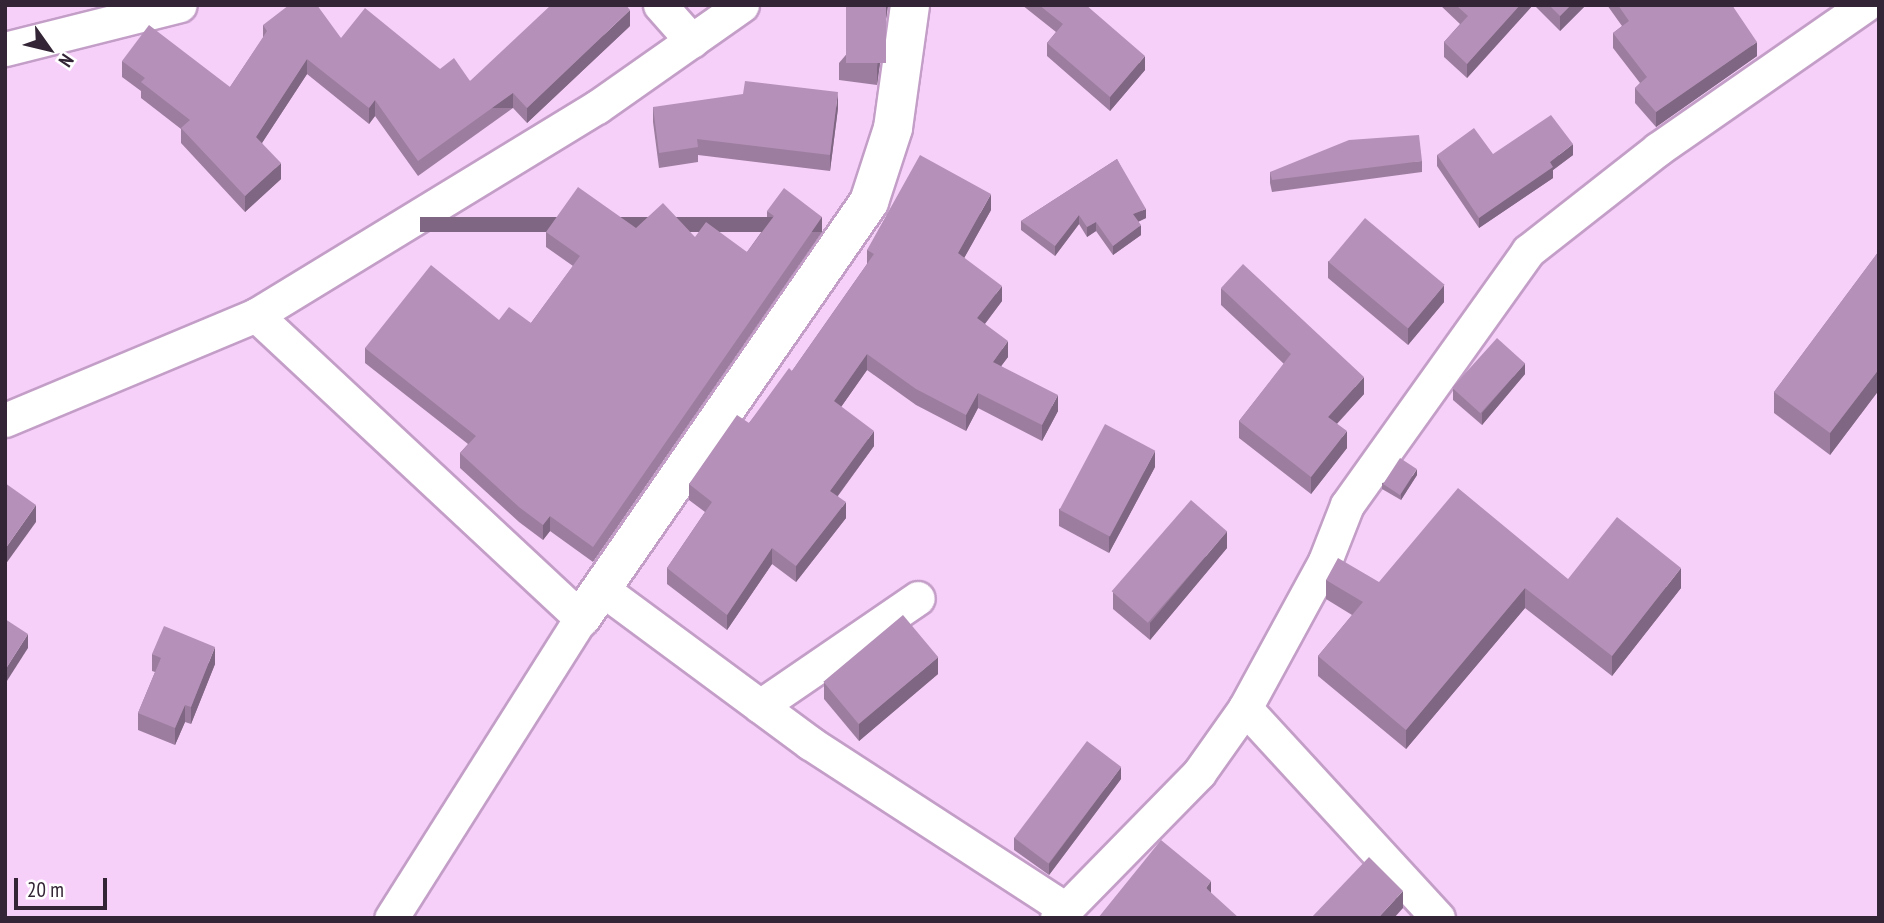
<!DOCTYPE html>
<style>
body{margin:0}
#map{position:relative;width:1884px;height:923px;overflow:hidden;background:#f7d0fa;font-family:"PT Sans Narrow",sans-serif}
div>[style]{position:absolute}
.roads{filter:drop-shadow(2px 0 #c39ec7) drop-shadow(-2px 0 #c39ec7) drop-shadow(0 2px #c39ec7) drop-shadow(0 -2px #c39ec7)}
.minor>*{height:33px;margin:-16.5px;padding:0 16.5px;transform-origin:16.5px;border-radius:16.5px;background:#fff}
.tertiary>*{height:38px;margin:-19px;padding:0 19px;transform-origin:19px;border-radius:19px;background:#fff}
.wall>*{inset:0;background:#9c7d9f}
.shaded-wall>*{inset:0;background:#7f6682;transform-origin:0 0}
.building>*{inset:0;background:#b591b9;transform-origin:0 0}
span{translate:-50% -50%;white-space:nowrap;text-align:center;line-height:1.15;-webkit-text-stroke:6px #fff;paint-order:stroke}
.frame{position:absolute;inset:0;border:7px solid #332535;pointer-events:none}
.north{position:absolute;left:14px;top:14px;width:70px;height:70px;-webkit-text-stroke:5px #fff;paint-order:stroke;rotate:124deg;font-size:19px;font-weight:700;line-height:28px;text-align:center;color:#332535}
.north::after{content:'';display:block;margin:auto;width:24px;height:32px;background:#332535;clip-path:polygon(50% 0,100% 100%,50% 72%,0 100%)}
.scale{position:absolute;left:14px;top:878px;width:93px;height:32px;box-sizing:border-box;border:4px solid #332535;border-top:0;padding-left:9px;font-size:21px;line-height:24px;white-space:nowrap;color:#332535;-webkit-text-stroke:5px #fff;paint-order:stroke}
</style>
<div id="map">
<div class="roads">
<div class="minor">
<i style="left:660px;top:5px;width:48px;rotate:48.4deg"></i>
<i style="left:5px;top:49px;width:180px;rotate:-14.1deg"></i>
<i style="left:256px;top:315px;width:444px;rotate:43deg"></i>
<i style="left:581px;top:618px;width:355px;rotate:122.3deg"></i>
<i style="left:5px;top:420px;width:272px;rotate:-22.7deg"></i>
<i style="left:256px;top:315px;width:399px;rotate:-31.4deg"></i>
<i style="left:597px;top:107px;width:177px;rotate:-35.1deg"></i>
<i style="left:602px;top:589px;width:259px;rotate:36.5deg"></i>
<i style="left:810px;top:743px;width:303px;rotate:33deg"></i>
<i style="left:760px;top:706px;width:191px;rotate:-34.4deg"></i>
<i style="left:1245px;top:708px;width:285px;rotate:47.4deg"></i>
<i style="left:1057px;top:918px;width:203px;rotate:-45.6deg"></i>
<i style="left:1199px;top:773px;width:80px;rotate:-54.7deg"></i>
<i style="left:1245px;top:708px;width:167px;rotate:-61.4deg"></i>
<i style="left:1325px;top:561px;width:60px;rotate:-68.6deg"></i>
<i style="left:1347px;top:505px;width:312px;rotate:-54.5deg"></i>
<i style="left:1528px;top:251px;width:165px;rotate:-38.1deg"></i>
<i style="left:1658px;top:149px;width:252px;rotate:-34.8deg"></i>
</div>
<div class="tertiary">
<i style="left:581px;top:618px;width:506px;rotate:-55.3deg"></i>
<i style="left:869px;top:202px;width:78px;rotate:-72deg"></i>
<i style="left:893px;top:128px;width:124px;rotate:-82.1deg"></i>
</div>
</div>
<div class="wall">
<i style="clip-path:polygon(888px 5px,877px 85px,839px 80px,839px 63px)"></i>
<i style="clip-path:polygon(1022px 5px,1086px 5px,1145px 70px,1110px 111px,1047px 56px,1047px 43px,1056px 32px)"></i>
<i style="clip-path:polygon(1440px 5px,1533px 5px,1467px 78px,1444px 57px,1444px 42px,1460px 24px)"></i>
<i style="clip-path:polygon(1534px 5px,1586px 5px,1560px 31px)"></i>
<i style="clip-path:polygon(1607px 5px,1732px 5px,1757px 56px,1656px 127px,1635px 103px,1635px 88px,1640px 83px,1613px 48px,1613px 33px,1622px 26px)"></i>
<i style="clip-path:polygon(263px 25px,341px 38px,440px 69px,470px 81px,630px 26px,527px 123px,513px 108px,418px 176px,375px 116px,369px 124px,307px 74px,262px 143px,281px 179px,245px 212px,181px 143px,181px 129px,141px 98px,141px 91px,122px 77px,122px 61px,230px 87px,263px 38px)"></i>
<i style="clip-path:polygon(653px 107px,838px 108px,830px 171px,698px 155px,698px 162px,659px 168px,653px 122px)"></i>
<i style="clip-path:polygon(1493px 154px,1573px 155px,1553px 170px,1553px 178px,1479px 228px,1437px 166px,1437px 155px)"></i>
<i style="clip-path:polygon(1117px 159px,1146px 218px,1138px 222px,1141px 235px,1113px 255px,1096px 231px,1087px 237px,1079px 224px,1055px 256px,1021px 230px,1021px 221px)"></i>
<i style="clip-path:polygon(1422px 161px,1422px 172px,1272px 192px,1270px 183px,1270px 172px)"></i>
<i style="clip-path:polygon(991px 210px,964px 258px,1002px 301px,985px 324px,1008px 357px,1001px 366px,1058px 411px,1042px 441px,978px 408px,966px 431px,916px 405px,867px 370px,841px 407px,874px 446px,838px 496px,846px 518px,796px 582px,772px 564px,727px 630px,667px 584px,667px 568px,705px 512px,689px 500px,689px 484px,749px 423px,792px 371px,867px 264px,867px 250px)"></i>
<i style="clip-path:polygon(767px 211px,822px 232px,593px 562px,550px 531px,543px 540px,519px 522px,460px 468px,460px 453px,468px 444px,365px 363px,365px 348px,499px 320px,531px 323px,573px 266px,546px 247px,546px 232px,695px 237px,747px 252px,767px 224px)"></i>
<i style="clip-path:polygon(1879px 251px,1879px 390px,1830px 455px,1774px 413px,1774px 392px)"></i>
<i style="clip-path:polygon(1328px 261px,1444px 302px,1408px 345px,1328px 278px)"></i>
<i style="clip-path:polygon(1221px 288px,1364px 394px,1337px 424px,1347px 448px,1311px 494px,1239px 438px,1239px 421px,1284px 364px,1221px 305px)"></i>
<i style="clip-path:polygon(1525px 374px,1482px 425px,1453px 400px,1453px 389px)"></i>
<i style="clip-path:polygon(1155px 467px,1109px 553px,1059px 526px,1059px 509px)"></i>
<i style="clip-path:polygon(1417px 475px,1401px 500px,1382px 489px,1382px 483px)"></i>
<i style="clip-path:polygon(1227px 548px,1150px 640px,1113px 609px,1113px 592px)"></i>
<i style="clip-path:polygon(1568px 579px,1681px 588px,1612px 676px,1525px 608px,1406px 749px,1318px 676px,1318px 656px,1352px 615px,1326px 599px,1326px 580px,1379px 582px)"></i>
<i style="clip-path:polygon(152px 654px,215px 664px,191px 724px,185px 722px,175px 745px,138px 730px,138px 713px,155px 672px,152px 671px)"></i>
<i style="clip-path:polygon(938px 674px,859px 741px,824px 699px,824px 682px)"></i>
<i style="clip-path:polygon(1121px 779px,1049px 875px,1014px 850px,1014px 838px)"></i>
</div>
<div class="shaded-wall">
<i style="clip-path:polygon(886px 5px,888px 5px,877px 85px,877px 68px)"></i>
<i style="clip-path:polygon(1520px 5px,1533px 5px,1467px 78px,1467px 64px)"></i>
<i style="clip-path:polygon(1571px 5px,1586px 5px,1560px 31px,1560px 16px)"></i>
<i style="clip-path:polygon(630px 10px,630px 26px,527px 123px,527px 108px)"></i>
<i style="clip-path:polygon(1757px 42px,1757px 56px,1656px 127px,1656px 112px)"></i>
<i style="clip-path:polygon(1145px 56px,1145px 70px,1110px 111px,1110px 97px)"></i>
<i style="clip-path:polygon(307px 59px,307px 74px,256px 152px,256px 137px)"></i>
<i style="clip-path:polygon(838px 92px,838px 108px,830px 171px,830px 155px)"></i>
<i style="left:513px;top:93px;width:15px;height:117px;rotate:90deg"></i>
<i style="clip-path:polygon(375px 100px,375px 116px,369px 124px,369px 108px)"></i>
<i style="clip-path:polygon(1573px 144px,1573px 155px,1553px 170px,1553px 178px,1479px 228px,1479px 218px)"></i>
<i style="clip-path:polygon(281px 163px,281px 179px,245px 212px,245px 196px)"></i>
<i style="clip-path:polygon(991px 194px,991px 210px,958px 269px,958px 253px)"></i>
<i style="clip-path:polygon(1146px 209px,1146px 218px,1133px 224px,1133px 214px)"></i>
<i style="clip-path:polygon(1079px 215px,1079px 224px,1055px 256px,1055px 246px)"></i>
<i style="left:822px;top:217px;width:15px;height:402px;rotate:90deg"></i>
<i style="clip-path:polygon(1096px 222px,1096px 231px,1087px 237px,1087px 227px)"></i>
<i style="clip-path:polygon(1141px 225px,1141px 235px,1113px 255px,1113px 246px)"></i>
<i style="clip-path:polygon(1444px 285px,1444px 302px,1408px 345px,1408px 328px)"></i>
<i style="clip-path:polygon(1002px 286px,1002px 301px,977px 334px,977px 318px)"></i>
<i style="clip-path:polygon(1008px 341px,1008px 357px,993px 377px,993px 362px)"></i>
<i style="clip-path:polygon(867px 354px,867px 370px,834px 417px,834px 401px)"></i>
<i style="clip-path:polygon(1525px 363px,1525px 374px,1482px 425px,1482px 413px)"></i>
<i style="clip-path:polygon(1879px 369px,1879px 390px,1830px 455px,1830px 433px)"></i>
<i style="clip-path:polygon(1364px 377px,1364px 394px,1328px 433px,1328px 417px)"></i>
<i style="clip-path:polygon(978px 393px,978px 408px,966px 431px,966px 415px)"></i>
<i style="clip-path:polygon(1058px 395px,1058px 411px,1042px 441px,1042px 425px)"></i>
<i style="clip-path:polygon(874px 431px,874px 446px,830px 506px,830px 491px)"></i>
<i style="clip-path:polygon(1347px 431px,1347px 448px,1311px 494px,1311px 477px)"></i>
<i style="clip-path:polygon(1155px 451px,1155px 467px,1109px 553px,1109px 536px)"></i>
<i style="clip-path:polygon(1417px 469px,1417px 475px,1401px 500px,1401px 494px)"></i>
<i style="clip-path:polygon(846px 502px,846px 518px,796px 582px,796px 566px)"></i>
<i style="clip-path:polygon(36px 505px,36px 522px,5px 565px,5px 549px)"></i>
<i style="clip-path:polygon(550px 516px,550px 531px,543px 540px,543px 525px)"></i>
<i style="clip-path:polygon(1227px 531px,1227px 548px,1150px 640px,1150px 623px)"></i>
<i style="clip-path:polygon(772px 548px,772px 564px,727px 630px,727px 615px)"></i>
<i style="clip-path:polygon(1681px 568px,1681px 588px,1612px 676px,1612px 656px)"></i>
<i style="clip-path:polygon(1525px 588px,1525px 608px,1406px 749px,1406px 730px)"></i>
<i style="clip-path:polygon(28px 634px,28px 648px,5px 684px,5px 670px)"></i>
<i style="clip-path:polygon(215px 647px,215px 664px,191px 724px,191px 707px)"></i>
<i style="clip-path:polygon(938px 657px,938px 674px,859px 741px,859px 724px)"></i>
<i style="clip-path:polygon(185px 705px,185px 722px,175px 745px,175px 728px)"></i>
<i style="clip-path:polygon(1121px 767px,1121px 779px,1049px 875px,1049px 864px)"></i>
<i style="clip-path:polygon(1211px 881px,1211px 896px,1206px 888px)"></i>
<i style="clip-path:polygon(1403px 891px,1403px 908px,1394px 918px,1378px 918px)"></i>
</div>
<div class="building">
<i style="clip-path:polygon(289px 5px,317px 5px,341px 38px,365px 8px,440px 69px,454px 58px,470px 81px,551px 5px,626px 5px,630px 10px,527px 108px,513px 93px,418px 161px,375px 100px,369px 108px,307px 59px,256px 137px,281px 163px,245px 196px,181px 128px,190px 120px,141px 82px,145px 78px,122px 61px,149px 25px,230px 87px,267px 31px,263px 25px)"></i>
<i style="left:846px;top:5px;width:40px;height:58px"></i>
<i style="clip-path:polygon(1039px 5px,1086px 5px,1145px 56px,1110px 97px,1047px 43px,1063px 24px)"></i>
<i style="clip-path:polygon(1456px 5px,1520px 5px,1467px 64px,1444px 42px,1468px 16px)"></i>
<i style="clip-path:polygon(1549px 5px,1571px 5px,1560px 16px)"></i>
<i style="clip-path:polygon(1618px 5px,1732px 5px,1757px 42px,1656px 112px,1635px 88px,1647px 77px,1613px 33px,1629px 21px)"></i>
<i style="clip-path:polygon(745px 81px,838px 92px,830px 155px,697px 139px,698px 147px,659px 153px,653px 107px,743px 94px)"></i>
<i style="clip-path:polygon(1551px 115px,1573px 144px,1550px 162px,1553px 167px,1479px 218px,1437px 155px,1474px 128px,1493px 154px)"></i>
<i style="clip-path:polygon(1419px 135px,1422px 161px,1272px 180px,1270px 172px,1349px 140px)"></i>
<i style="clip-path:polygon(920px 155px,991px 194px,958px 253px,1002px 286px,977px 318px,1008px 341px,993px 362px,1058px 395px,1042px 425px,978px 393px,966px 415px,916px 389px,867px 354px,834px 401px,874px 431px,830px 491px,846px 502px,796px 566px,772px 548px,727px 615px,667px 568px,712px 502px,689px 484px,737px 415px,749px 423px,789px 368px,792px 371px,874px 254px,867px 250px)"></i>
<i style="clip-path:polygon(1117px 159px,1146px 209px,1133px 214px,1141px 225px,1113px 246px,1096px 222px,1087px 227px,1079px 215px,1055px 246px,1021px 221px)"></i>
<i style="clip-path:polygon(578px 187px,636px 228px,663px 203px,695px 237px,706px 222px,747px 252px,774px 216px,767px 211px,784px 188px,822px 217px,593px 547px,550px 516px,543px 525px,519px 507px,460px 453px,476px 436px,365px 348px,431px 265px,499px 320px,509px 307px,531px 323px,580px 256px,546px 232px)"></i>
<i style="left:1365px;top:218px;width:104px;height:57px;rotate:40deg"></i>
<i style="clip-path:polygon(1879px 251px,1879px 369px,1830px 433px,1774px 392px)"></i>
<i style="clip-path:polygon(1243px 264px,1364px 377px,1328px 417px,1347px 431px,1311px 477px,1239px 421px,1291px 354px,1221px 288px)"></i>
<i style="left:1497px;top:338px;width:38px;height:67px;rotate:42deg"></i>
<i style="left:1105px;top:424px;width:57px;height:97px;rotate:28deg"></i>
<i style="left:1400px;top:458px;width:20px;height:31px;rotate:33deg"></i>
<i style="clip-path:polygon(5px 483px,36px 505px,5px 549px)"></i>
<i style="clip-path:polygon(1458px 488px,1568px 579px,1617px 517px,1681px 568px,1612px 656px,1525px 588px,1406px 730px,1318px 656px,1363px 602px,1326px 580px,1338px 558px,1379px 582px)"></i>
<i style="left:1191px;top:500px;width:48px;height:121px;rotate:41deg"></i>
<i style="left:903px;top:615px;width:55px;height:104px;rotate:50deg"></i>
<i style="clip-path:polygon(5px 619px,28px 634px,5px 670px)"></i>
<i style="clip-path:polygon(164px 626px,215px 647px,191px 707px,185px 705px,175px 728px,138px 713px,161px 658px,152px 654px)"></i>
<i style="left:1087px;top:741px;width:43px;height:121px;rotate:37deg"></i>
<i style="clip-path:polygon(1161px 840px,1211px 881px,1206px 888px,1239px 918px,1098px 918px)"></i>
<i style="clip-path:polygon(1369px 857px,1403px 891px,1378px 918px,1311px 918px)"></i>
</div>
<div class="frame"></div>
<div class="north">N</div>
<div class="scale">20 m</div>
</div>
